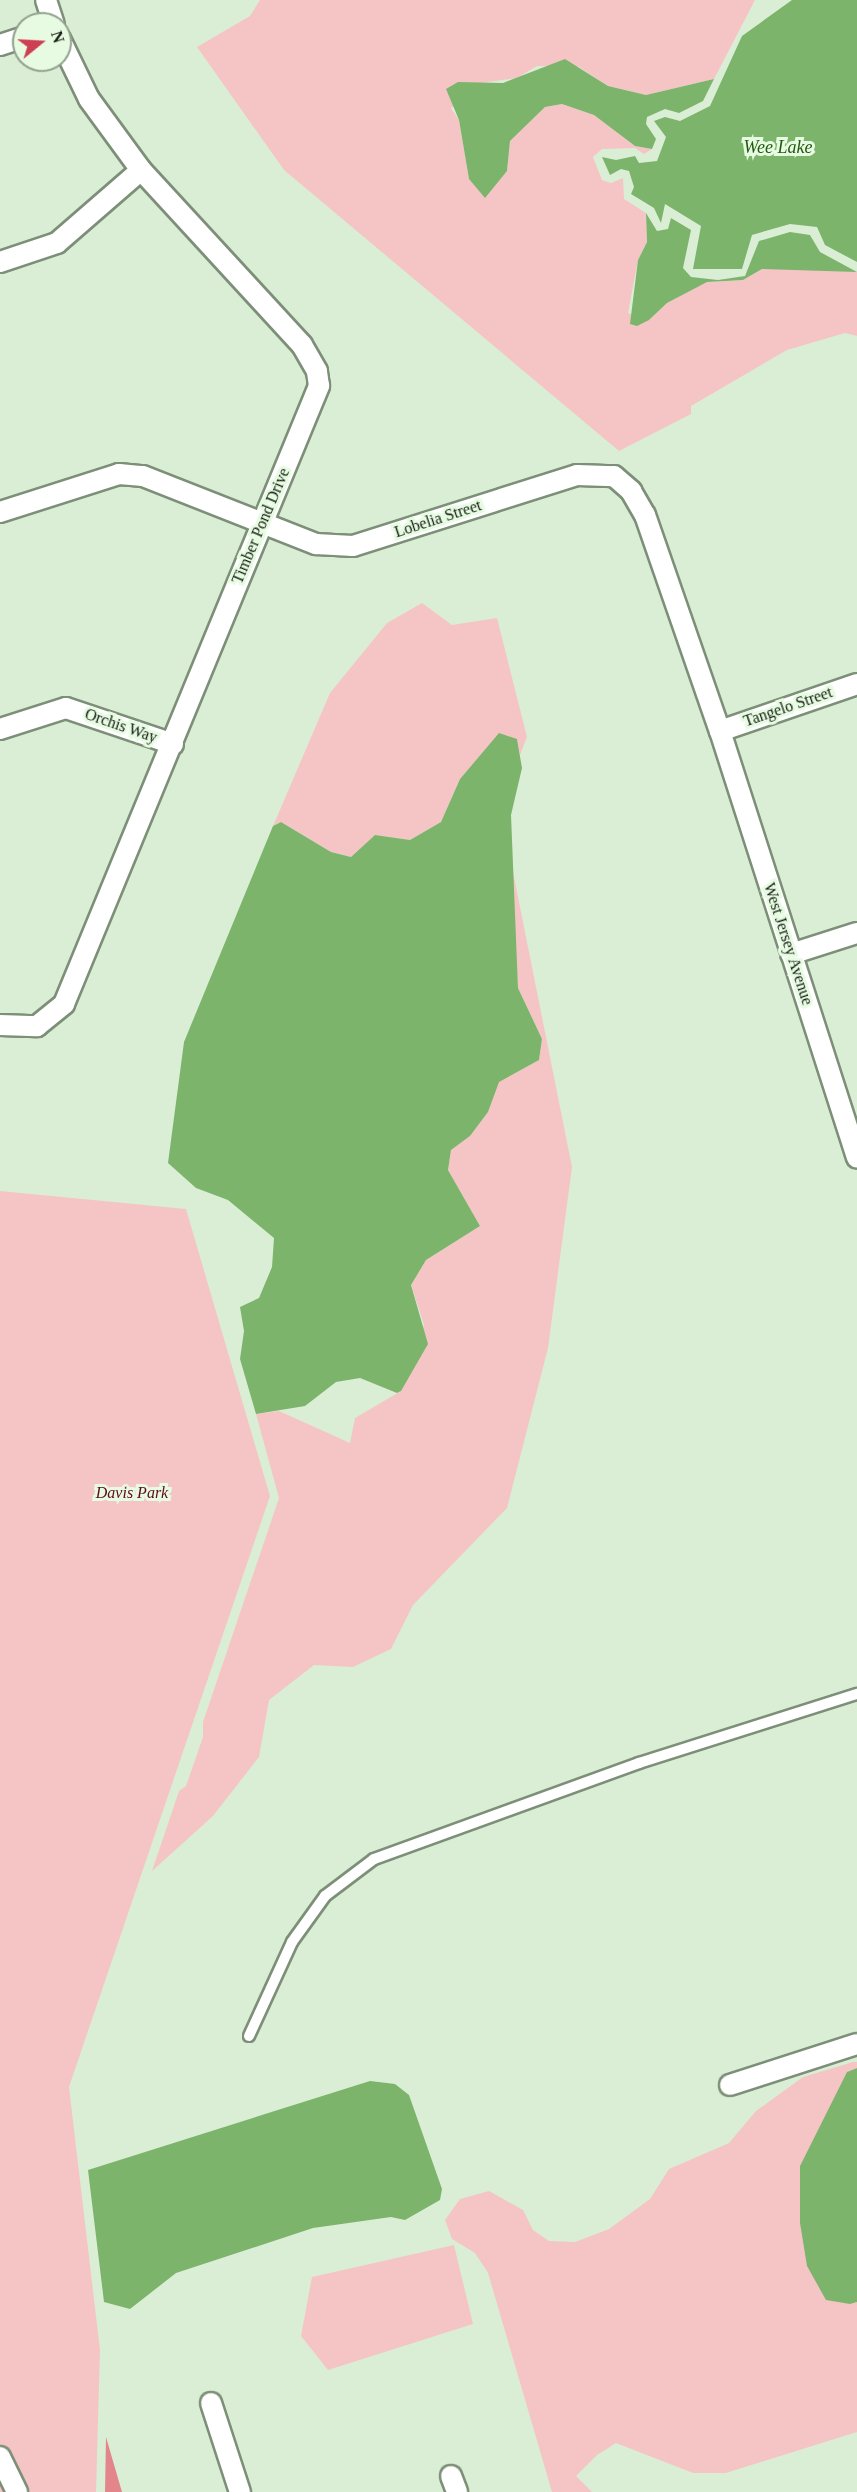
<!DOCTYPE html>
<style>
body{margin:0}
#map{position:relative;width:857px;height:2492px;overflow:hidden;background:#daeed5;font-family:Georgia,serif}
div>[style]{position:absolute}
.green>*{inset:0;background:#f5c5c6}
.forest>*{inset:0;background:#e3868b}
.water>*{inset:0;background:#7cb46c}
.roads{filter:drop-shadow(2px 0 #7d8f78) drop-shadow(-2px 0 #7d8f78) drop-shadow(0 2px #7d8f78) drop-shadow(0 -2px #7d8f78)}
.service>*{height:10px;margin:-5px;padding:0 5px;transform-origin:5px;border-radius:5px;background:#fff}
.minor>*{height:20px;margin:-10px;padding:0 10px;transform-origin:10px;border-radius:10px;background:#fff}
span{translate:-50% -50%;white-space:nowrap;text-align:center;line-height:1.15;-webkit-text-stroke:6px #e7fbe2;paint-order:stroke}
.street-label{font-size:16px;color:#141b12}
.park-label{font-size:16px;color:#600a1c;font-style:italic}
.water-label{font-size:18px;color:#245911;font-style:italic}
.north{position:absolute;left:12px;top:12px;width:60px;height:60px;box-sizing:border-box;background:#e7fbe2;border:2px solid #93a18f;border-radius:50%;rotate:72deg;font-size:16px;font-weight:700;line-height:24px;text-align:center;color:#141b12}
.north::after{content:'';display:block;margin:auto;width:21px;height:27px;background:#cf3f53;clip-path:polygon(50% 0,100% 100%,50% 72%,0 100%)}
</style>
<div id="map">
<div class="green">
<i style="clip-path:polygon(260px 0,755px 0,714px 79px,646px 95px,608px 86px,579px 67px,537px 66px,517px 78px,481px 83px,451px 108px,459px 120px,469px 179px,485px 197px,507px 171px,510px 141px,545px 107px,562px 104px,594px 115px,635px 146px,652px 149px,644px 154px,635px 148px,602px 149px,593px 157px,602px 180px,611px 183px,623px 178px,624px 199px,646px 213px,647px 242px,638px 260px,628px 313px,649px 320px,667px 303px,696px 287px,707px 282px,743px 280px,762px 269px,831px 268px,857px 272px,857px 336px,845px 333px,787px 350px,691px 406px,691px 414px,619px 451px,284px 170px,197px 47px,250px 16px)"></i>
<i style="clip-path:polygon(422px 603px,452px 625px,497px 618px,527px 737px,520px 755px,517px 739px,489px 745px,460px 779px,441px 822px,410px 840px,375px 835px,351px 857px,331px 852px,281px 822px,273px 826px,330px 693px,387px 623px)"></i>
<i style="clip-path:polygon(511px 862px,572px 1167px,548px 1348px,507px 1508px,413px 1605px,391px 1649px,353px 1667px,314px 1665px,269px 1700px,259px 1757px,213px 1816px,152px 1871px,179px 1791px,186px 1786px,203px 1737px,203px 1722px,279px 1498px,256px 1414px,279px 1411px,350px 1443px,355px 1418px,401px 1391px,424px 1325px,411px 1285px,426px 1260px,480px 1226px,448px 1170px,451px 1150px,470px 1136px,488px 1112px,498px 1082px,539px 1060px,542px 1039px,518px 988px)"></i>
<i style="clip-path:polygon(0 1191px,186px 1209px,270px 1496px,69px 2087px,100px 2350px,96px 2492px,0 2492px)"></i>
<i style="clip-path:polygon(853px 2062px,857px 2062px,857px 2068px,847px 2072px,849px 2304px,857px 2302px,857px 2432px,726px 2473px,693px 2473px,616px 2443px,597px 2455px,576px 2476px,592px 2492px,552px 2492px,488px 2273px,475px 2253px,452px 2239px,445px 2220px,460px 2199px,489px 2191px,523px 2210px,533px 2230px,549px 2241px,575px 2242px,609px 2229px,650px 2199px,669px 2169px,729px 2143px,756px 2111px,803px 2077px)"></i>
<i style="clip-path:polygon(454px 2245px,473px 2324px,328px 2370px,301px 2336px,312px 2277px)"></i>
</div>
<div class="forest">
<i style="clip-path:polygon(106px 2437px,122px 2492px,105px 2492px)"></i>
</div>
<div class="water">
<i style="clip-path:polygon(792px 0,857px 0,857px 262px,825px 245px,817px 227px,790px 224px,752px 235px,742px 269px,693px 269px,701px 226px,665px 204px,661px 223px,654px 208px,631px 194px,634px 187px,629px 171px,621px 169px,610px 175px,602px 157px,616px 160px,635px 156px,639px 163px,657px 161px,666px 137px,654px 121px,665px 117px,680px 121px,710px 106px,742px 36px)"></i>
<i style="clip-path:polygon(565px 59px,608px 86px,646px 95px,714px 79px,703px 101px,679px 113px,665px 109px,647px 117px,646px 124px,656px 139px,652px 149px,635px 146px,594px 115px,562px 104px,545px 107px,510px 141px,507px 171px,485px 198px,469px 179px,459px 120px,446px 89px,458px 82px,503px 83px)"></i>
<i style="clip-path:polygon(646px 213px,657px 231px,668px 229px,671px 218px,691px 230px,683px 268px,691px 277px,718px 280px,745px 276px,759px 241px,790px 232px,810px 235px,820px 252px,857px 272px,762px 269px,743px 280px,707px 282px,667px 303px,649px 320px,637px 326px,630px 324px,638px 260px,647px 242px)"></i>
<i style="clip-path:polygon(499px 733px,517px 739px,522px 768px,511px 815px,518px 988px,542px 1039px,539px 1060px,499px 1082px,488px 1112px,470px 1136px,451px 1150px,448px 1170px,480px 1226px,426px 1260px,411px 1285px,428px 1344px,401px 1391px,397px 1393px,360px 1378px,336px 1382px,305px 1406px,256px 1414px,240px 1359px,244px 1331px,240px 1307px,259px 1298px,272px 1267px,274px 1238px,228px 1200px,196px 1188px,168px 1163px,184px 1042px,273px 826px,281px 822px,331px 852px,351px 857px,375px 835px,410px 840px,441px 822px,460px 779px)"></i>
<i style="clip-path:polygon(857px 2068px,857px 2302px,850px 2304px,826px 2300px,807px 2266px,800px 2223px,800px 2166px,847px 2072px)"></i>
<i style="clip-path:polygon(370px 2081px,395px 2084px,409px 2095px,442px 2189px,440px 2200px,405px 2220px,391px 2217px,313px 2228px,176px 2273px,130px 2309px,104px 2302px,88px 2170px)"></i>
</div>
<div class="roads">
<div class="service">
<i style="left:249px;top:2036px;width:103px;rotate:-65.4deg"></i>
<i style="left:292px;top:1942px;width:57px;rotate:-54.3deg"></i>
<i style="left:325px;top:1896px;width:61px;rotate:-37.1deg"></i>
<i style="left:374px;top:1859px;width:282px;rotate:-19.9deg"></i>
<i style="left:639px;top:1763px;width:229px;rotate:-17.6deg"></i>
</div>
<div class="minor">
<i style="left:46px;top:0;width:25px;rotate:72deg"></i>
<i style="left:0;top:45px;width:25px;rotate:-18deg"></i>
<i style="left:0;top:262px;width:60px;rotate:-18.4deg"></i>
<i style="left:57px;top:243px;width:111px;rotate:-41deg"></i>
<i style="left:0;top:512px;width:125px;rotate:-17.7deg"></i>
<i style="left:119px;top:474px;width:24px;rotate:5deg"></i>
<i style="left:143px;top:476px;width:186px;rotate:21.5deg"></i>
<i style="left:316px;top:544px;width:37px;rotate:3deg"></i>
<i style="left:353px;top:546px;width:235px;rotate:-17.6deg"></i>
<i style="left:577px;top:475px;width:37px;rotate:2deg"></i>
<i style="left:614px;top:476px;width:23px;rotate:41deg"></i>
<i style="left:631px;top:491px;width:28px;rotate:60deg"></i>
<i style="left:645px;top:515px;width:229px;rotate:70.9deg"></i>
<i style="left:720px;top:731px;width:448px;rotate:72.2deg"></i>
<i style="left:0;top:729px;width:69px;rotate:-17.7deg"></i>
<i style="left:66px;top:708px;width:113px;rotate:18.6deg"></i>
<i style="left:720px;top:731px;width:145px;rotate:-18.9deg"></i>
<i style="left:791px;top:954px;width:69px;rotate:-17.7deg"></i>
<i style="left:0;top:1025px;width:37px;rotate:2deg"></i>
<i style="left:37px;top:1026px;width:35px;rotate:-39deg"></i>
<i style="left:64px;top:1004px;width:669px;rotate:-67.58deg"></i>
<i style="left:319px;top:386px;width:15px;rotate:-98deg"></i>
<i style="left:317px;top:371px;width:30px;rotate:-120deg"></i>
<i style="left:302px;top:345px;width:238px;rotate:-132.6deg"></i>
<i style="left:141px;top:170px;width:88px;rotate:-126.2deg"></i>
<i style="left:89px;top:99px;width:67px;rotate:-115.8deg"></i>
<i style="left:730px;top:2085px;width:133px;rotate:-17.9deg"></i>
<i style="left:211px;top:2403px;width:94px;rotate:72deg"></i>
<i style="left:0;top:2457px;width:39px;rotate:64deg"></i>
<i style="left:451px;top:2476px;width:17px;rotate:69deg"></i>
</div>
</div>
<div class="street-label">
<span style="left:438px;top:519px;rotate:-18deg">Lobelia Street</span>
<span style="left:261px;top:526px;rotate:-67deg">Timber Pond Drive</span>
<span style="left:788px;top:707px;rotate:-19deg">Tangelo Street</span>
<span style="left:121px;top:726px;rotate:19deg">Orchis Way</span>
<span style="left:788px;top:944px;rotate:72deg">West Jersey Avenue</span>
</div>
<div class="park-label">
<span style="left:132px;top:1493px">Davis Park</span>
</div>
<div class="water-label">
<span style="left:778px;top:147px">Wee Lake</span>
</div>
<div class="north">N</div>
</div>
